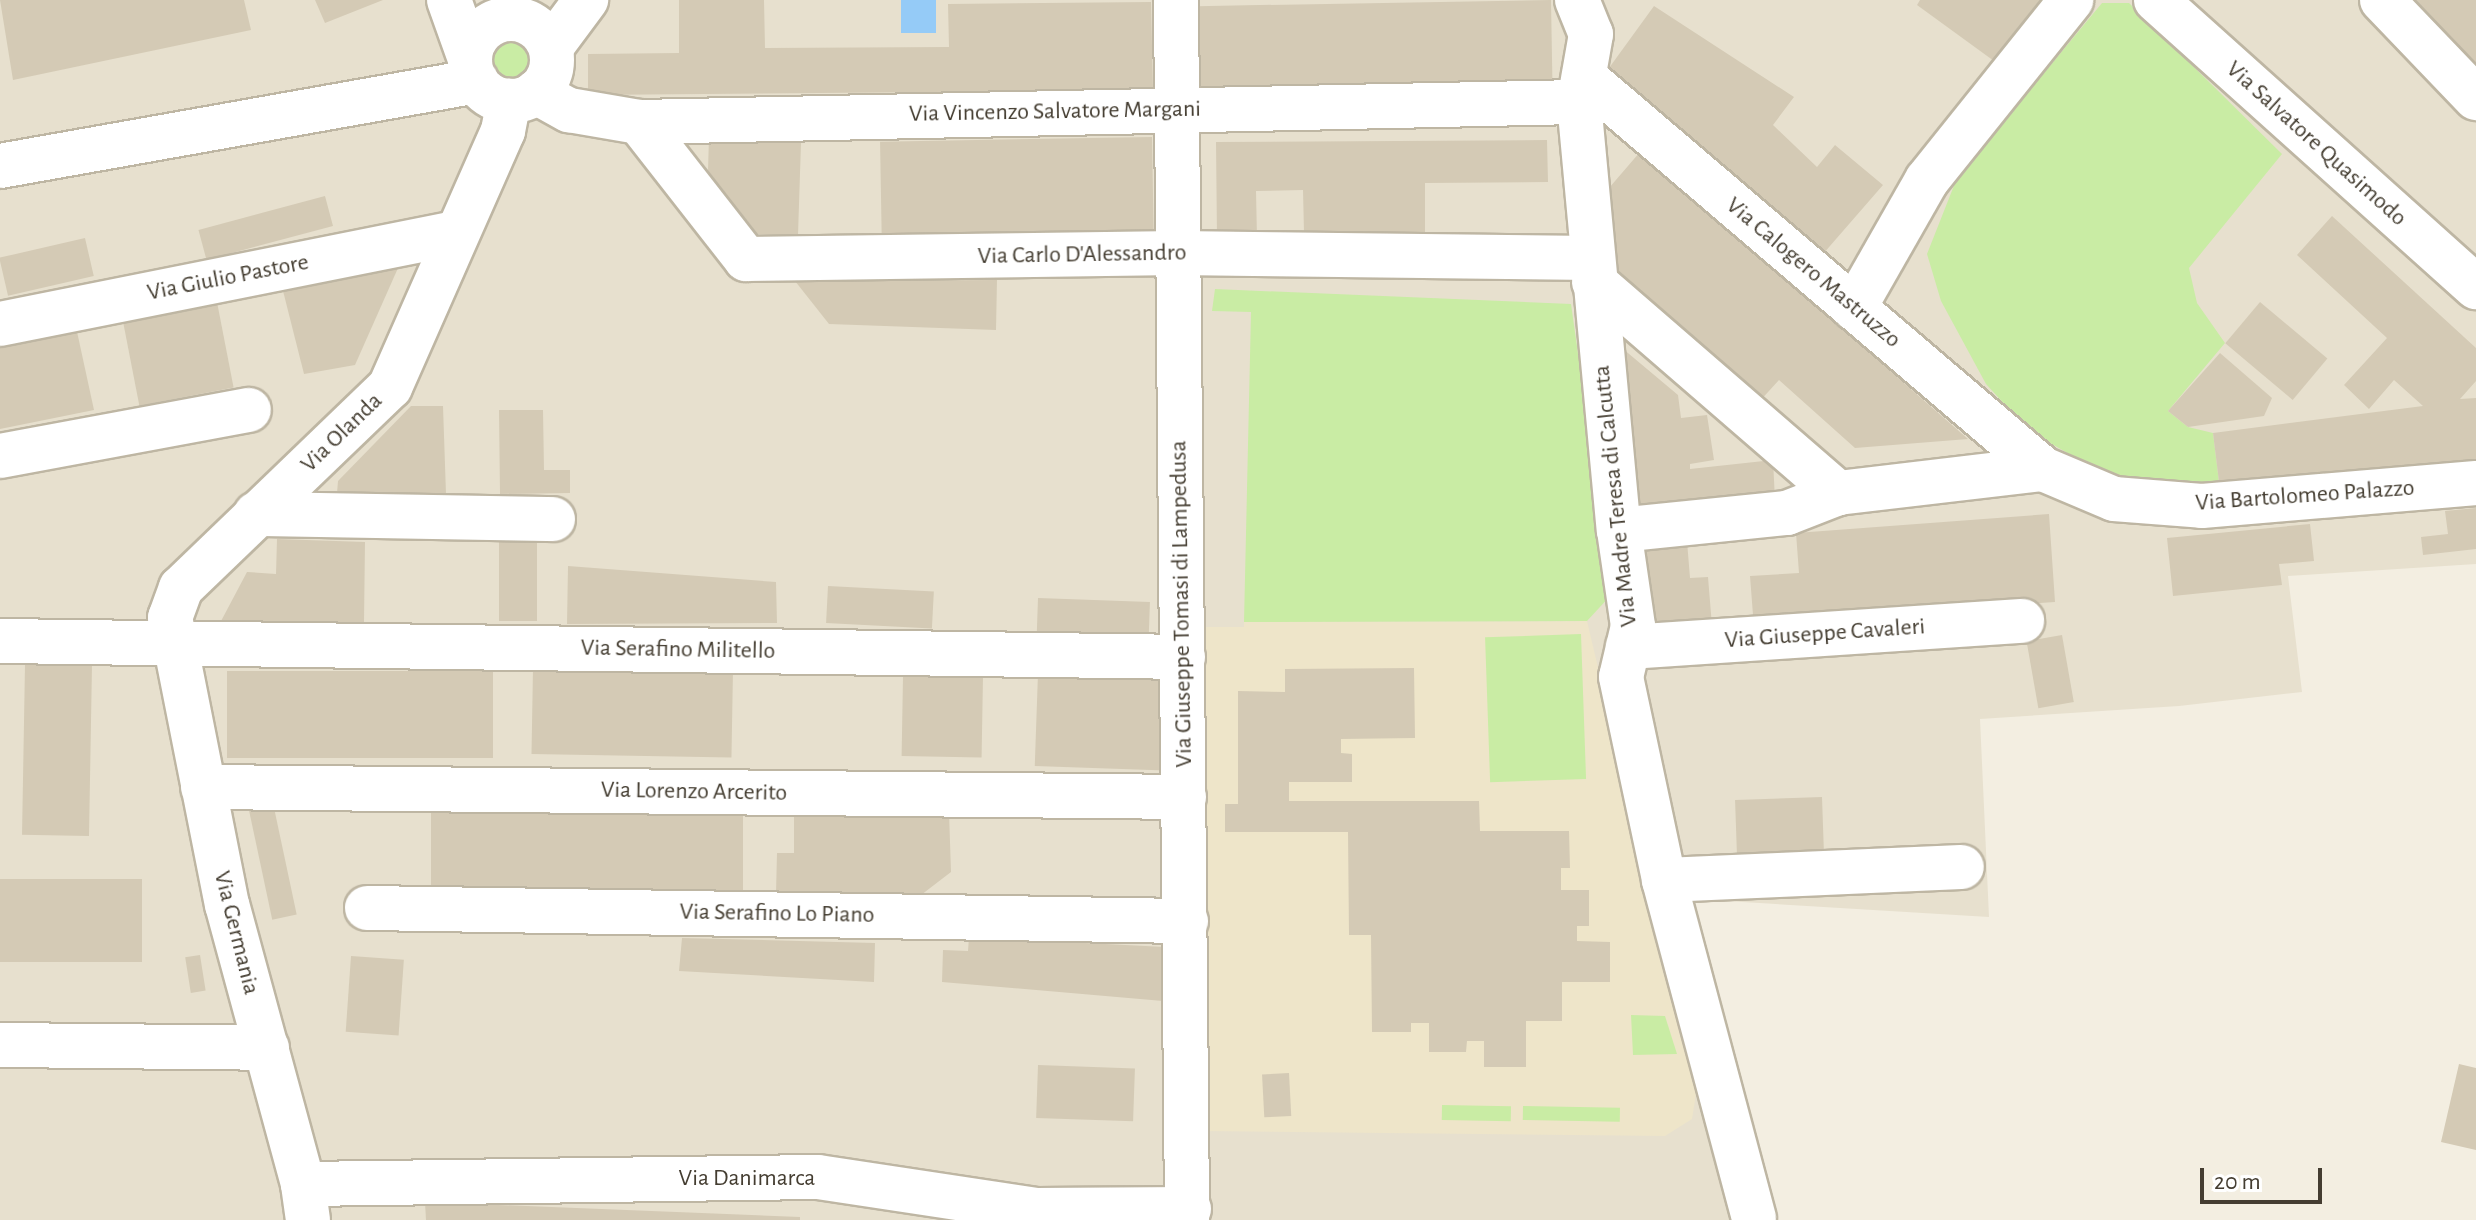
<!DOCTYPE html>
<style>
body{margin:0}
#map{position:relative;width:2476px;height:1220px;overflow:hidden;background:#f3eee1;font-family:"Alegreya Sans",sans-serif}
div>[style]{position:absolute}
.residential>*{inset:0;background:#e7e0ce}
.education>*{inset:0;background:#eee5c9}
.green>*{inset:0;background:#c9eca4;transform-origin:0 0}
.round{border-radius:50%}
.water>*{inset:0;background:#95cbf7;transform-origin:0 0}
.building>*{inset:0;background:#d4cab5;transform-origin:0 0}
.roads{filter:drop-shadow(2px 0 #beb6a3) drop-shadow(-2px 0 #beb6a3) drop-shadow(0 2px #beb6a3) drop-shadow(0 -2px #beb6a3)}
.minor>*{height:44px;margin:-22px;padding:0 22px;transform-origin:22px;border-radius:22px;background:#fff}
.minor>.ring{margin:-22px;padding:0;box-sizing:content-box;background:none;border:44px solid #fff;border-radius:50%}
span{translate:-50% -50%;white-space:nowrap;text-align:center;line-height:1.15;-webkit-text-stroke:7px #fff;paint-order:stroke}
.street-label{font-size:24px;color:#443d31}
.scale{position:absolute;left:2200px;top:1168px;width:122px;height:36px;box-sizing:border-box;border:4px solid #443d31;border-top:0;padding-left:10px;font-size:24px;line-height:28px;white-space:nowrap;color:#443d31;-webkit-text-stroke:6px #fff;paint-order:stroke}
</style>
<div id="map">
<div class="residential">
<i style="clip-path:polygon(0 0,2476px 0,2476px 564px,2288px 576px,2302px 692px,2179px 706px,1980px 719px,1989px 917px,1693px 899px,1776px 1220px,0 1220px)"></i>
</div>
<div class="education">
<i style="clip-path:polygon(1587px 621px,1697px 1087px,1692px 1119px,1665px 1136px,1202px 1131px,1203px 627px,1244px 627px,1244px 622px)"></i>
</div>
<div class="green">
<i style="clip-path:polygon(2102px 3px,2129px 3px,2282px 154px,2189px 268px,2197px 303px,2225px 343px,2168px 411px,2188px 427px,2213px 433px,2220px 490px,2106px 475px,2029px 431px,1986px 384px,1941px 301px,1927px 254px,1957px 178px)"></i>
<i class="round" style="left:487px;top:34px;width:48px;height:48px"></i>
<i style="clip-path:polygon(1215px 289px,1571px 304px,1612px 594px,1587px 621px,1244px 622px,1251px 312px,1212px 311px)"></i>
<i style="left:1581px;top:634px;width:145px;height:96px;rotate:88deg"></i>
<i style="clip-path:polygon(1631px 1015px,1665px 1016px,1677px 1054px,1633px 1055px)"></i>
<i style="left:1442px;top:1105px;width:69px;height:15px;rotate:1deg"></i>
<i style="left:1523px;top:1106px;width:97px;height:14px;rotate:1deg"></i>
</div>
<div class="water">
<i style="left:901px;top:0;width:35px;height:33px"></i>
</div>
<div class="building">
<i style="clip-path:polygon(0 0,244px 0,251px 30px,13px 80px)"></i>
<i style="clip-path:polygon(315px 0,383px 0,325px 23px)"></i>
<i style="clip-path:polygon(679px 0,764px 0,765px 48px,949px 47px,948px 4px,1151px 2px,1153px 90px,588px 95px,588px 54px,679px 53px)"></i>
<i style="left:1551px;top:0;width:85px;height:354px;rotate:89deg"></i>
<i style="clip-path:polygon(1920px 0,2040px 0,1994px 61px,1917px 5px)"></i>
<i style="clip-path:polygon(2404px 0,2476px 0,2476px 63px,2472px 67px,2427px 14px,2422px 16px)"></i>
<i style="clip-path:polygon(1654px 6px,1794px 97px,1773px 125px,1817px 167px,1835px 145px,1883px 185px,1823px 254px,1609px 68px)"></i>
<i style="clip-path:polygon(709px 136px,801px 143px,798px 235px,750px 234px,708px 171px)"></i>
<i style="left:1152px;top:137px;width:96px;height:272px;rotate:89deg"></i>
<i style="clip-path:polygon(1547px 140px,1548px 182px,1425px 183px,1425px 232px,1304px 233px,1303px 190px,1256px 191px,1257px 238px,1217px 238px,1216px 142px)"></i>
<i style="clip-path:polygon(1640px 152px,1968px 439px,1855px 448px,1779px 380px,1758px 403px,1611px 277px,1603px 195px)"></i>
<i style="left:325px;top:196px;width:31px;height:131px;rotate:75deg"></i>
<i style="clip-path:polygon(2332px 216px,2476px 348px,2476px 381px,2460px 399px,2476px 398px,2476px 464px,2220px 490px,2213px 433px,2423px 406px,2394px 380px,2369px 409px,2344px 385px,2387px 338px,2297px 255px)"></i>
<i style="left:85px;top:238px;width:39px;height:88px;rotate:77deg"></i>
<i style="clip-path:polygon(402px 259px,355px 365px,304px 374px,281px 283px)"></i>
<i style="clip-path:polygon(997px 280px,996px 330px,829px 324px,795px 281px)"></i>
<i style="left:217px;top:302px;width:87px;height:96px;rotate:79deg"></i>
<i style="left:2260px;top:302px;width:88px;height:54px;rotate:40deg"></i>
<i style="clip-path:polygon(76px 327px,94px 410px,0 429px,0 342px)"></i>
<i style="clip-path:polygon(1616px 343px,1678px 395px,1681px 418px,1707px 415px,1714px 460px,1690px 464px,1690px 469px,1773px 460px,1775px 500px,1635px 512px)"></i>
<i style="clip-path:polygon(2220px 353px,2272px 398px,2264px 416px,2188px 427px,2168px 411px)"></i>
<i style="clip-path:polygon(411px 406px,443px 406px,446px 494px,337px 493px,338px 481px)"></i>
<i style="clip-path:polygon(499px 410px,543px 410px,544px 470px,570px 470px,570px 493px,500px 494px)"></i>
<i style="clip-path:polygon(2476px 508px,2476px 549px,2423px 555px,2421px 537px,2448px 534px,2445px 511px)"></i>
<i style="clip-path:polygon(2049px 514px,2055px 602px,1780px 621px,1779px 613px,1753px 615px,1750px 576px,1799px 573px,1796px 533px)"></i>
<i style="clip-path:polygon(2310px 524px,2314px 561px,2279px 564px,2282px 585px,2173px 596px,2167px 538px)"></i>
<i style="clip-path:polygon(277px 539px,365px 542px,364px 622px,220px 623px,247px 572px,276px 574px)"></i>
<i style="left:499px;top:539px;width:38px;height:82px"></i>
<i style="clip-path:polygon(1687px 541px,1690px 578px,1708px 577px,1712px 626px,1645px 631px,1638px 544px)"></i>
<i style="clip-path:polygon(568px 566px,776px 582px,777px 623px,567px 624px)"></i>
<i style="left:828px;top:586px;width:106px;height:37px;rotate:3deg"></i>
<i style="left:1038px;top:598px;width:112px;height:38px;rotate:2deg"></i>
<i style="left:2062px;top:635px;width:68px;height:36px;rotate:80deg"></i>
<i style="left:92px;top:665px;width:171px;height:67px;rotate:91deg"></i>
<i style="left:533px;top:668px;width:200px;height:86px;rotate:1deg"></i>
<i style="clip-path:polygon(1414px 668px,1415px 738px,1341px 739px,1341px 753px,1352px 754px,1352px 782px,1289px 782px,1289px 801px,1479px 801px,1480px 831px,1569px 831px,1570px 868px,1561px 868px,1561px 890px,1589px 890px,1589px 926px,1577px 926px,1577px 941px,1610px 942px,1610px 982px,1562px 982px,1562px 1021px,1526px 1021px,1526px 1067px,1484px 1067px,1484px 1041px,1467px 1041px,1466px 1052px,1429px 1052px,1429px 1023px,1411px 1023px,1411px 1032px,1372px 1032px,1371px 935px,1349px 935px,1348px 832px,1225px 832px,1225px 804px,1238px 804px,1238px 691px,1285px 692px,1285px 669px)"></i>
<i style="left:227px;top:671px;width:266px;height:87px"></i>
<i style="left:1038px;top:673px;width:131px;height:93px;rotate:2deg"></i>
<i style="left:903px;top:676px;width:80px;height:80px;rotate:1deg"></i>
<i style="left:1822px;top:797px;width:55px;height:87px;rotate:88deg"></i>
<i style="left:273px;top:803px;width:114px;height:25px;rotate:78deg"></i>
<i style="clip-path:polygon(794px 808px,949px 812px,951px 872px,921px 895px,776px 893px,777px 853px,794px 853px)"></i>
<i style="left:431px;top:809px;width:312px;height:84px"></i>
<i style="left:0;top:879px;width:142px;height:83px"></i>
<i style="clip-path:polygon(969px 937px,1165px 947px,1163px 1001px,942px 982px,943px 950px,968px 951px)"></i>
<i style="clip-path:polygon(682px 938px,875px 943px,874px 982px,679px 971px)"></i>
<i style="left:200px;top:955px;width:36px;height:15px;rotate:81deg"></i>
<i style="left:351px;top:956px;width:53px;height:76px;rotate:4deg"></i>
<i style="clip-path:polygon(2459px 1064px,2476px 1068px,2476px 1150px,2441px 1142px)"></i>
<i style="left:1038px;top:1065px;width:97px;height:53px;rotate:2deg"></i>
<i style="left:1289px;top:1073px;width:43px;height:27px;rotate:87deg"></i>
<i style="clip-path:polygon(425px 1202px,800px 1217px,800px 1220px,426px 1220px)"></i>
</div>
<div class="roads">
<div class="minor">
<i style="left:449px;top:0;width:63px;rotate:70.4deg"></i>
<i style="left:1176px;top:0;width:1220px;rotate:89.48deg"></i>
<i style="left:1577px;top:0;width:37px;rotate:68deg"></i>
<i style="left:1591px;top:34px;width:69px;rotate:100deg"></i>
<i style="left:1579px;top:102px;width:430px;rotate:84.7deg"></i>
<i style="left:1619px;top:530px;width:97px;rotate:81.7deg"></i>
<i style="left:1633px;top:626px;width:52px;rotate:103.2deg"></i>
<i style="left:1621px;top:677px;width:208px;rotate:78deg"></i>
<i style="left:1664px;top:880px;width:350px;rotate:75.1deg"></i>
<i style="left:2156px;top:0;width:430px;rotate:41.9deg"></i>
<i style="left:2382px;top:0;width:136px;rotate:46.2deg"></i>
<i class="ring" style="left:470px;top:19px;width:38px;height:38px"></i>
<i style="left:551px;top:47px;width:59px;rotate:-53.3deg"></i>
<i style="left:1584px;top:77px;width:604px;rotate:40.5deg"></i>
<i style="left:536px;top:92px;width:38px;rotate:29deg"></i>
<i style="left:569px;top:110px;width:71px;rotate:9.7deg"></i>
<i style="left:639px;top:122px;width:940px;rotate:-1.22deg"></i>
<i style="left:639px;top:122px;width:174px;rotate:52deg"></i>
<i style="left:746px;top:259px;width:432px;rotate:-0.8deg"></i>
<i style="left:1178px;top:253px;width:414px;rotate:0.7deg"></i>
<i style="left:0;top:166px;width:484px;rotate:-10.1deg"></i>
<i style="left:1594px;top:282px;width:323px;rotate:40.9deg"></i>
<i style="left:1854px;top:308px;width:147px;rotate:-60.3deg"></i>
<i style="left:1927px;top:180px;width:231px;rotate:-51.3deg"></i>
<i style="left:0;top:324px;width:465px;rotate:-11.3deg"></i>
<i style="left:0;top:456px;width:253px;rotate:-10.5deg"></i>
<i style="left:256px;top:514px;width:297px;rotate:1deg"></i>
<i style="left:1619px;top:530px;width:169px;rotate:-5.8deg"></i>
<i style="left:1787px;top:513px;width:55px;rotate:-21.4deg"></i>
<i style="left:1838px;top:493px;width:206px;rotate:-6.7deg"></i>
<i style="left:2043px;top:469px;width:77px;rotate:22.9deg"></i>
<i style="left:2114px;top:499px;width:88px;rotate:4.5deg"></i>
<i style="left:2202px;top:506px;width:275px;rotate:-4.8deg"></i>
<i style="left:0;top:641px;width:1183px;rotate:0.77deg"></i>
<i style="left:1628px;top:647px;width:395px;rotate:-3.8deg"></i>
<i style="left:203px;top:787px;width:981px;rotate:0.58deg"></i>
<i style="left:1664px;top:880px;width:298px;rotate:-2.5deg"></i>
<i style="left:367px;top:908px;width:819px;rotate:0.91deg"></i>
<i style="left:0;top:1045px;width:267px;rotate:0.6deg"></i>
<i style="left:303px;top:1184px;width:515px;rotate:-0.78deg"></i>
<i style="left:818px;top:1177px;width:221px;rotate:8.6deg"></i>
<i style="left:1037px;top:1210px;width:152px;rotate:-0.4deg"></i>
<i style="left:308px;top:1220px;width:36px;rotate:-98deg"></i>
<i style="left:303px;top:1184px;width:289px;rotate:-105.2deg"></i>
<i style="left:227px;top:905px;width:293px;rotate:-101.2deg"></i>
<i style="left:170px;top:618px;width:32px;rotate:-70deg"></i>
<i style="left:181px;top:588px;width:290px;rotate:-43.9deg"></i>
<i style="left:390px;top:387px;width:280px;rotate:-66.2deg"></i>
<i style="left:503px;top:131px;width:31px;rotate:-79deg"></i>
</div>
</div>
<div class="street-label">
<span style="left:1055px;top:112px;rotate:-1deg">Via Vincenzo Salvatore Margani</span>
<span style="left:2316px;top:144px;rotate:42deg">Via Salvatore Quasimodo</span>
<span style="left:1082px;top:255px;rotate:-1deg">Via Carlo D'Alessandro</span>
<span style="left:1813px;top:273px;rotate:40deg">Via Calogero Mastruzzo</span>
<span style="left:228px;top:278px;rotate:-11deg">Via Giulio Pastore</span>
<span style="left:342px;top:433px;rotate:-44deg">Via Olanda</span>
<span style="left:1616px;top:496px;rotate:-96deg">Via Madre Teresa di Calcutta</span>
<span style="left:2305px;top:496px;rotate:-4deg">Via Bartolomeo Palazzo</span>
<span style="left:1182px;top:604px;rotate:-91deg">Via Giuseppe Tomasi di Lampedusa</span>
<span style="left:1825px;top:634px;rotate:-4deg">Via Giuseppe Cavaleri</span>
<span style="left:678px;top:650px;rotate:1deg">Via Serafino Militello</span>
<span style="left:694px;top:792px;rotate:1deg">Via Lorenzo Arcerito</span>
<span style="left:777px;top:914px;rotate:1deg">Via Serafino Lo Piano</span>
<span style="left:236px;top:933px;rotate:76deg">Via Germania</span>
<span style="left:747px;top:1179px">Via Danimarca</span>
</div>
<div class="scale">20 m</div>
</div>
